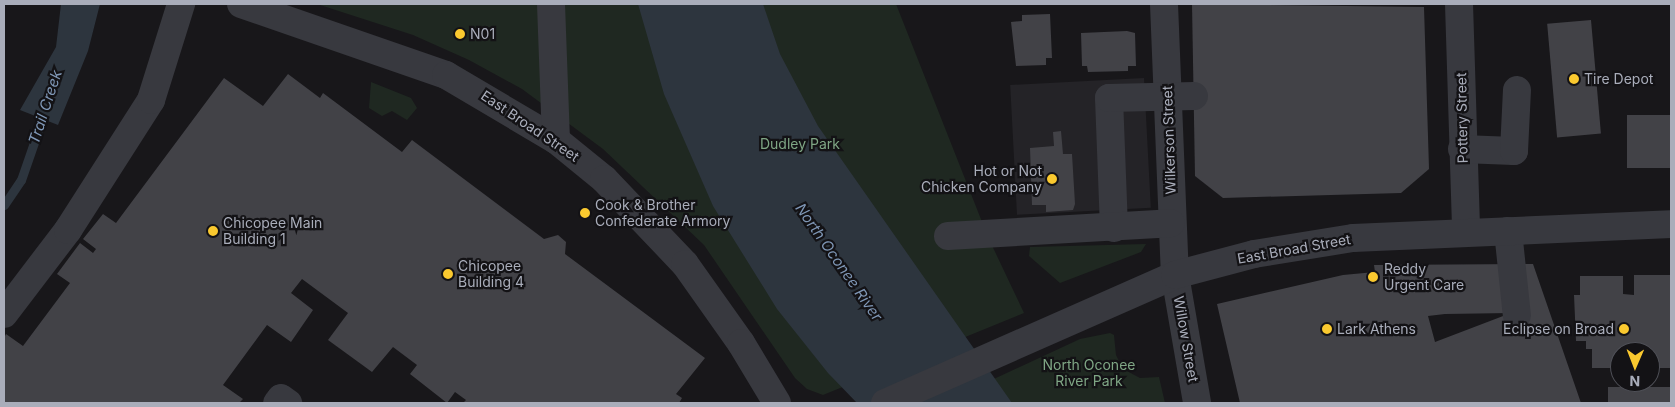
<!DOCTYPE html>
<style>
body{margin:0}
#map{position:relative;width:1675px;height:407px;overflow:hidden;background:#18171a;font-family:Inter,sans-serif}
div>[style]{position:absolute}
.built>*{inset:0;background:#242327;transform-origin:0 0}
.green>*{inset:0;background:#1f2821}
.water>*{inset:0;background:#2d353e}
.stream>*{height:9px;margin:-4.5px;padding:0 4.5px;transform-origin:4.5px;border-radius:4.5px;background:#2d353e}
.building>*{inset:0;background:#424247;transform-origin:0 0}
.minor>*{height:28px;margin:-14px;padding:0 14px;transform-origin:14px;border-radius:14px;background:#38393f}
.dots>*{width:14px;height:14px;translate:-50% -50%;box-sizing:border-box;border:2px solid #131215;border-radius:50%}
span{translate:-50% -50%;white-space:nowrap;text-align:center;line-height:1.15;-webkit-text-stroke:4.5px #131215;paint-order:stroke}
.poi-label{font-size:14px;color:#a9adba}
.left{translate:0 -50%;text-align:left}
.right{translate:-100% -50%;text-align:right}
.street-label{font-size:14px;color:#a9adba}
.park-label{font-size:14px;color:#7fa685}
.water-label{font-size:15px;color:#7f97b6;font-style:italic}
.frame{position:absolute;inset:0;border:5px solid #a9adba;pointer-events:none}
.north{position:absolute;left:1610px;top:342px;width:50px;height:50px;box-sizing:border-box;background:#131215;border:1px solid #4f5057;border-radius:50%;rotate:181deg;font-size:14px;font-weight:700;line-height:20px;text-align:center;color:#a9adba}
.north::after{content:'';display:block;margin:auto;width:18px;height:22px;background:#fac92f;clip-path:polygon(50% 0,100% 100%,50% 72%,0 100%)}
</style>
<div id="map">
<div class="built">
<i style="left:1144px;top:78px;width:130px;height:134px;rotate:87deg"></i>
</div>
<div class="green">
<i style="clip-path:polygon(317px 4px,896px 4px,988px 237px,1024px 313px,823px 395px,807px 389px,795px 378px,704px 245px,603px 149px,522px 89px,469px 60px,413px 35px)"></i>
<i style="clip-path:polygon(371px 82px,411px 98px,417px 108px,407px 120px,392px 111px,382px 116px,369px 108px)"></i>
<i style="clip-path:polygon(1146px 244px,1141px 252px,1060px 283px,1029px 256px,1030px 247px)"></i>
<i style="clip-path:polygon(1110px 333px,1114px 335px,1116px 355px,1123px 369px,1140px 378px,1159px 377px,1165px 403px,942px 403px,1080px 339px)"></i>
</div>
<div class="water">
<i style="clip-path:polygon(61px 4px,100px 4px,88px 51px,58px 125px,20px 110px,56px 47px)"></i>
<i style="clip-path:polygon(638px 4px,763px 4px,780px 54px,818px 126px,1012px 403px,857px 403px,828px 373px,777px 309px,713px 206px,664px 94px)"></i>
</div>
<div class="stream">
<i style="left:4px;top:205px;width:30px;rotate:-56deg"></i>
<i style="left:21px;top:180px;width:76px;rotate:-70.9deg"></i>
</div>
<div class="building">
<i style="clip-path:polygon(1192px 4px,1424px 7px,1429px 169px,1401px 193px,1223px 198px,1195px 176px)"></i>
<i style="clip-path:polygon(1050px 14px,1052px 58px,1046px 58px,1046px 65px,1016px 66px,1011px 22px,1022px 21px,1022px 15px)"></i>
<i style="left:1591px;top:20px;width:114px;height:44px;rotate:85deg"></i>
<i style="clip-path:polygon(1127px 31px,1135px 33px,1136px 66px,1128px 66px,1128px 71px,1088px 72px,1087px 66px,1082px 66px,1081px 33px)"></i>
<i style="clip-path:polygon(288px 74px,320px 98px,323px 93px,402px 152px,412px 140px,544px 239px,558px 235px,566px 242px,565px 254px,705px 358px,676px 394px,682px 398px,679px 403px,463px 403px,466px 400px,455px 392px,447px 403px,410px 374px,417px 365px,393px 347px,372px 372px,328px 340px,348px 313px,302px 279px,291px 293px,313px 310px,291px 342px,267px 325px,223px 385px,243px 399px,239px 403px,4px 403px,4px 338px,6px 334px,23px 346px,70px 283px,57px 274px,80px 243px,93px 253px,96px 249px,83px 239px,103px 214px,116px 223px,224px 78px,263px 106px)"></i>
<i style="left:1671px;top:115px;width:53px;height:44px;rotate:90deg"></i>
<i style="clip-path:polygon(1061px 131px,1063px 154px,1072px 154px,1075px 204px,1073px 210px,1046px 212px,1046px 205px,1032px 205px,1030px 148px,1054px 146px,1053px 132px)"></i>
<i style="clip-path:polygon(evenodd,1533px 264px,1581px 403px,1240px 403px,1217px 304px,1343px 275px,1375px 272px,1374px 265px,1533px 264px,1511px 313px,1435px 342px,1428px 316px,1445px 314px,1511px 313px)"></i>
<i style="clip-path:polygon(1634px 275px,1671px 275px,1671px 368px,1650px 368px,1650px 352px,1645px 349px,1620px 352px,1620px 368px,1592px 368px,1592px 349px,1586px 349px,1586px 341px,1576px 341px,1574px 295px,1580px 295px,1580px 276px,1623px 276px,1623px 294px,1634px 295px)"></i>
<i style="left:1671px;top:387px;width:16px;height:63px;rotate:90deg"></i>
</div>
<div class="minor">
<i style="left:241px;top:4px;width:217px;rotate:19.1deg"></i>
<i style="left:446px;top:75px;width:128px;rotate:30.6deg"></i>
<i style="left:556px;top:140px;width:62px;rotate:39.1deg"></i>
<i style="left:604px;top:179px;width:117px;rotate:46.4deg"></i>
<i style="left:685px;top:264px;width:97px;rotate:54.7deg"></i>
<i style="left:741px;top:343px;width:70px;rotate:59deg"></i>
<i style="left:551px;top:4px;width:136px;rotate:87.9deg"></i>
<i style="left:1164px;top:4px;width:271px;rotate:87.7deg"></i>
<i style="left:1175px;top:275px;width:130px;rotate:80.2deg"></i>
<i style="left:1459px;top:4px;width:229px;rotate:88.2deg"></i>
<i style="left:1462px;top:149px;width:52px;rotate:2.2deg"></i>
<i style="left:1514px;top:151px;width:61px;rotate:-87.2deg"></i>
<i style="left:1114px;top:228px;width:130px;rotate:-92.2deg"></i>
<i style="left:1109px;top:98px;width:85px;rotate:-1.3deg"></i>
<i style="left:1508px;top:231px;width:85px;rotate:84deg"></i>
<i style="left:948px;top:236px;width:223px;rotate:-3.3deg"></i>
<i style="left:4px;top:314px;width:106px;rotate:-52.7deg"></i>
<i style="left:68px;top:230px;width:154px;rotate:-57.4deg"></i>
<i style="left:151px;top:100px;width:101px;rotate:-72.6deg"></i>
<i style="left:277px;top:403px;width:6px;rotate:-51deg"></i>
<i style="left:281px;top:398px;width:9px;rotate:36deg"></i>
<i style="left:885px;top:403px;width:317px;rotate:-23.8deg"></i>
<i style="left:1175px;top:275px;width:82px;rotate:-14.9deg"></i>
<i style="left:1254px;top:254px;width:100px;rotate:-9.2deg"></i>
<i style="left:1353px;top:238px;width:318px;rotate:-2.5deg"></i>
</div>
<div class="dots">
<i style="left:460px;top:34px;background:#fac92f"></i>
<i style="left:1574px;top:79px;background:#fac92f"></i>
<i style="left:1052px;top:179px;background:#fac92f"></i>
<i style="left:585px;top:213px;background:#fac92f"></i>
<i style="left:213px;top:231px;background:#fac92f"></i>
<i style="left:448px;top:274px;background:#fac92f"></i>
<i style="left:1373px;top:277px;background:#fac92f"></i>
<i style="left:1327px;top:329px;background:#fac92f"></i>
<i style="left:1624px;top:329px;background:#fac92f"></i>
</div>
<div class="poi-label">
<span class="left" style="left:470px;top:34px">N01</span>
<span class="left" style="left:1584px;top:79px">Tire Depot</span>
<span class="right" style="left:1042px;top:179px">Hot or Not<br>Chicken Company</span>
<span class="left" style="left:595px;top:213px">Cook &amp; Brother<br>Confederate Armory</span>
<span class="left" style="left:223px;top:231px">Chicopee Main<br>Building 1</span>
<span class="left" style="left:458px;top:274px">Chicopee<br>Building 4</span>
<span class="left" style="left:1384px;top:277px">Reddy<br>Urgent Care</span>
<span class="left" style="left:1337px;top:329px">Lark Athens</span>
<span class="right" style="left:1614px;top:329px">Eclipse on Broad</span>
</div>
<div class="street-label">
<span style="left:1462px;top:118px;rotate:-91deg">Pottery Street</span>
<span style="left:530px;top:126px;rotate:34deg">East Broad Street</span>
<span style="left:1169px;top:140px;rotate:-92deg">Wilkerson Street</span>
<span style="left:1294px;top:249px;rotate:-10deg">East Broad Street</span>
<span style="left:1186px;top:339px;rotate:80deg">Willow Street</span>
</div>
<div class="park-label">
<span style="left:800px;top:144px">Dudley Park</span>
<span style="left:1089px;top:373px">North Oconee<br>River Park</span>
</div>
<div class="water-label">
<span style="left:45px;top:107px;rotate:-72deg">Trail Creek</span>
<span style="left:839px;top:262px;rotate:55deg">North Oconee River</span>
</div>
<div class="frame"></div>
<div class="north">N</div>
</div>
